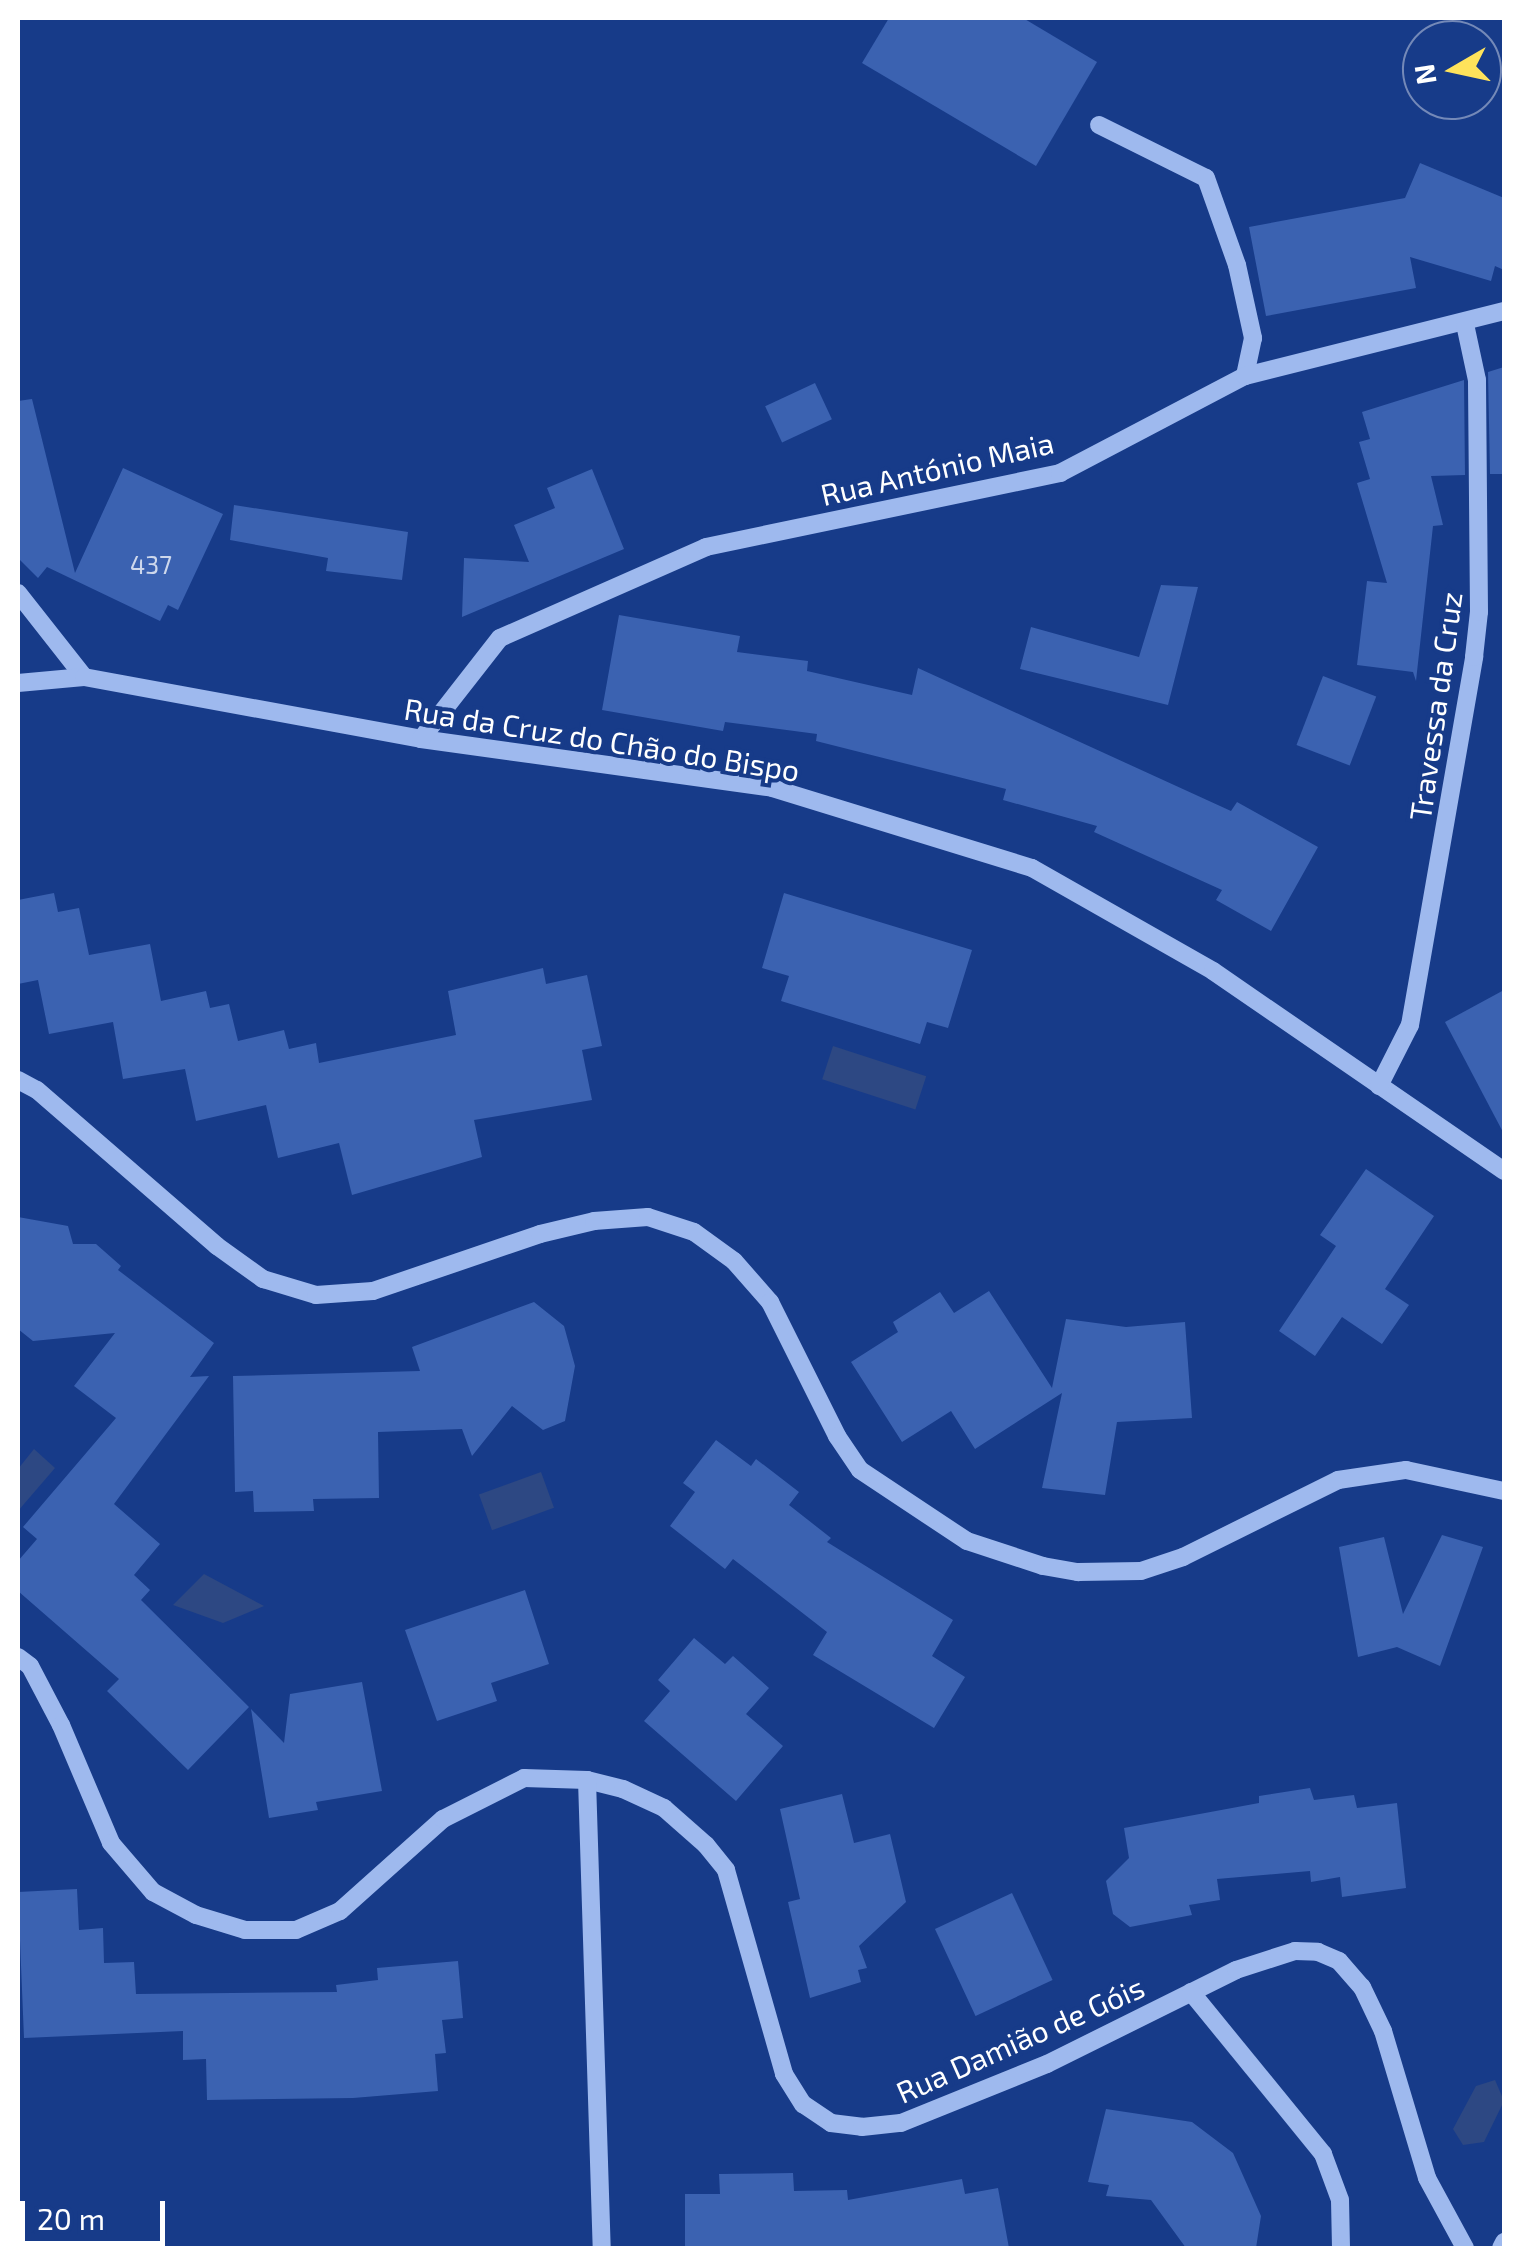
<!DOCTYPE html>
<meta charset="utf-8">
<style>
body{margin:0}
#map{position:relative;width:1522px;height:2266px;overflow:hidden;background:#173b89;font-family:"Exo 2",sans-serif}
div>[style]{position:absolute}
.water>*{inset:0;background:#2d4883;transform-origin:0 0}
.building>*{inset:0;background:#3b62b1;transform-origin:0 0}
.minor>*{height:18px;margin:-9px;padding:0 9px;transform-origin:9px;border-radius:9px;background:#9eb9ee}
span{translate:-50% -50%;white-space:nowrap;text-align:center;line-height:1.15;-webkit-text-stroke:8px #173b89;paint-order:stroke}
.number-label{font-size:25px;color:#ced8ec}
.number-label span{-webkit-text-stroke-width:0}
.street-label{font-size:30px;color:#fff}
.frame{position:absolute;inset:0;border:20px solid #fff;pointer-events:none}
.north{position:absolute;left:1402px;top:20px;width:100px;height:100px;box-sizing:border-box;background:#173b89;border:2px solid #7489b8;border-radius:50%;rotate:261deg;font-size:28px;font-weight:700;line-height:40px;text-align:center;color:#fff}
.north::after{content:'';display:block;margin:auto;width:35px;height:45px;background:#ffe35b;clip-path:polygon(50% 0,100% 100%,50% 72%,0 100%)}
.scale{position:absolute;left:20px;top:2201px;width:145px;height:45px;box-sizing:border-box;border:5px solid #fff;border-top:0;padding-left:12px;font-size:30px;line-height:35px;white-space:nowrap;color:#fff;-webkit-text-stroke:8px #173b89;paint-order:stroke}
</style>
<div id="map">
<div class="water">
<i style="left:833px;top:1046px;width:98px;height:35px;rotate:18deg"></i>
<i style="clip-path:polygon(34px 1449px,55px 1468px,18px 1511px,18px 1469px)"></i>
<i style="left:541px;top:1472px;width:38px;height:66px;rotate:70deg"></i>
<i style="clip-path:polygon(204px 1574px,264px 1606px,223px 1623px,173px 1605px)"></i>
<i style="clip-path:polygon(1495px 2080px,1504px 2101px,1484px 2142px,1463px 2145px,1453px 2129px,1476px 2086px)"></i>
</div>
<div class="building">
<i style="clip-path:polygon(889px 18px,1023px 18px,1097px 62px,1036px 166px,862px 63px)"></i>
<i style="clip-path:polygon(1420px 163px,1504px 198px,1504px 270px,1495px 266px,1491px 281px,1410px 257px,1416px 288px,1266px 316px,1249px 227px,1405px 198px)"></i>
<i style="clip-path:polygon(1504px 367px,1504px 474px,1490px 474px,1488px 372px)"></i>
<i style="clip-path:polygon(1464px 380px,1465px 475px,1431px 476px,1443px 525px,1433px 526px,1416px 681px,1413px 672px,1357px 665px,1367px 581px,1387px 583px,1357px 483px,1370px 479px,1359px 442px,1370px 439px,1362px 412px)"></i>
<i style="left:815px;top:383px;width:40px;height:55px;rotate:65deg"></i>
<i style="clip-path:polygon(32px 399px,75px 573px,123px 468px,223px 514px,178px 610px,168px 605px,160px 621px,47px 567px,38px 578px,18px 558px,18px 401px)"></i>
<i style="clip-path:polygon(592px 469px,624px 549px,462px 617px,464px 558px,529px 562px,514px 525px,555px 508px,547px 488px)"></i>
<i style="clip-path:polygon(234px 505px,408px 532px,402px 580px,326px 571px,328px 558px,230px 540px)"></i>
<i style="clip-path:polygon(1161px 585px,1198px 587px,1168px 705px,1020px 669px,1031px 627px,1139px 657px)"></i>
<i style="clip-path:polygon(619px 615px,740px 636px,737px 652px,808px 661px,807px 671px,912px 695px,918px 668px,1231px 811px,1237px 802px,1318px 847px,1271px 931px,1216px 900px,1222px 890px,1094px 832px,1097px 826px,1003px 800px,1006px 789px,816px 741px,817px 734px,725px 722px,723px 731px,602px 710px)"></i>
<i style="left:1323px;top:676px;width:57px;height:74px;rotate:21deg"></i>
<i style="clip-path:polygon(54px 893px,58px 912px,79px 908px,89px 955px,150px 944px,161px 1001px,206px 991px,210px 1008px,229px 1004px,238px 1041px,284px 1030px,289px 1049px,316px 1043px,319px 1063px,456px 1035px,448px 991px,543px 968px,546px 984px,587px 975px,602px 1046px,582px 1050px,592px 1100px,474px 1120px,482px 1157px,352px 1195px,339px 1143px,278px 1158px,266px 1105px,196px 1121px,185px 1069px,123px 1079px,113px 1022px,49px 1034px,38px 980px,18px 984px,18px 900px)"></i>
<i style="clip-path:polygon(784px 893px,972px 950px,948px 1028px,927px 1022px,920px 1044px,781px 1001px,789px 976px,762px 968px)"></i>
<i style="clip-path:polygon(1504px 990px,1504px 1134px,1445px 1022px)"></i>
<i style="clip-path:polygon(1366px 1169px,1434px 1216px,1385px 1289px,1409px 1305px,1382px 1344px,1342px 1317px,1315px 1356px,1279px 1331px,1336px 1246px,1320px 1235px)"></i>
<i style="clip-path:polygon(18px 1217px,68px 1226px,73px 1244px,96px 1244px,121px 1266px,118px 1270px,214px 1343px,190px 1377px,209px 1376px,114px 1504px,160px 1544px,134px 1575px,150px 1590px,141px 1600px,249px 1707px,188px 1770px,107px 1691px,119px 1679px,18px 1591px,18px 1561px,37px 1539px,23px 1527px,116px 1418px,74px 1386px,115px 1333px,33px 1341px,18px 1329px)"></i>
<i style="clip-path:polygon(989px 1291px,1052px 1388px,1066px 1319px,1126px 1327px,1185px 1322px,1192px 1418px,1117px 1422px,1105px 1495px,1042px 1488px,1062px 1393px,975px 1449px,951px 1411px,902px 1442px,851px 1362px,898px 1332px,893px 1322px,940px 1292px,954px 1313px)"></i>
<i style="clip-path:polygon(534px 1302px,564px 1326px,575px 1366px,565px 1421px,543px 1430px,512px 1406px,472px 1456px,462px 1429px,378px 1432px,379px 1498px,313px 1499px,314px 1511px,254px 1512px,253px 1491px,235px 1492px,233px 1376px,420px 1371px,412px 1347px)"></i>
<i style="clip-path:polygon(716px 1440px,751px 1466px,756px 1459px,799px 1492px,789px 1505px,831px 1538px,827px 1542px,953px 1620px,932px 1656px,965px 1677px,934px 1728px,813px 1655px,827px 1632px,733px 1559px,725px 1569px,670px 1526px,695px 1492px,683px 1483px)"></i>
<i style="clip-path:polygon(1442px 1535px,1483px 1547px,1440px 1666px,1397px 1647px,1358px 1657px,1339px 1547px,1384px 1537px,1403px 1614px)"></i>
<i style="clip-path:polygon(525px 1590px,549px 1664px,491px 1683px,497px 1701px,437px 1721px,405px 1630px)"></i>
<i style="clip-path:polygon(694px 1638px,725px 1664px,733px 1656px,769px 1688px,746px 1714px,783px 1746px,736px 1801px,644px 1721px,670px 1691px,658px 1680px)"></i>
<i style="clip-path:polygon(362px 1682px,382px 1791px,316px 1802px,318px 1810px,269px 1818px,251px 1709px,284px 1743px,290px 1694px)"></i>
<i style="clip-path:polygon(1310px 1788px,1314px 1800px,1354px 1795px,1357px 1808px,1397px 1803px,1406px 1888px,1342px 1897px,1340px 1877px,1311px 1882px,1310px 1871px,1217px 1879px,1220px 1900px,1189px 1905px,1192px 1915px,1130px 1927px,1113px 1914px,1106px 1881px,1129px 1858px,1124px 1828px,1259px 1803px,1259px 1796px)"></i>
<i style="clip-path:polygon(842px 1794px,854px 1843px,890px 1834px,906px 1902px,859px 1946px,867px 1968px,858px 1970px,861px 1982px,810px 1998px,788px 1902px,800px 1899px,780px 1809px)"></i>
<i style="clip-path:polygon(77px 1889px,79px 1930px,103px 1928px,104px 1963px,134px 1962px,136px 1994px,337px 1992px,336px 1985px,378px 1980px,377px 1968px,458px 1961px,463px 2018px,442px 2020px,446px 2053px,435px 2054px,438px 2091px,353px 2098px,207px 2100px,206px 2059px,183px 2060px,183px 2031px,24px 2038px,18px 1892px)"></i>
<i style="left:1012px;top:1893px;width:96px;height:85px;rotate:65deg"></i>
<i style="clip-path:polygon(1106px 2109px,1192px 2122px,1233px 2153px,1261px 2216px,1256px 2248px,1186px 2248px,1151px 2200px,1106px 2196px,1109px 2185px,1088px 2182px)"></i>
<i style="clip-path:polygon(793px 2173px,794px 2191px,847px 2190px,848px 2200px,962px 2179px,965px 2194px,998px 2188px,1009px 2248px,685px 2248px,685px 2194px,720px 2194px,719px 2174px)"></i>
</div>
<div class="minor">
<i style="left:1099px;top:125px;width:119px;rotate:26.4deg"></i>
<i style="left:1206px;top:178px;width:92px;rotate:70.4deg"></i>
<i style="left:1237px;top:265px;width:75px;rotate:77.6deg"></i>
<i style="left:1253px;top:338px;width:39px;rotate:102deg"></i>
<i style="left:18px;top:593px;width:107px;rotate:51.8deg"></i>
<i style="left:18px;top:683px;width:66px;rotate:-5.2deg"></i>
<i style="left:84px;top:677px;width:343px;rotate:10.4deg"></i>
<i style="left:421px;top:739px;width:354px;rotate:7.9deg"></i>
<i style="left:772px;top:788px;width:272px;rotate:17.1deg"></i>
<i style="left:1032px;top:868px;width:208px;rotate:29.6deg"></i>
<i style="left:1213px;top:971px;width:353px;rotate:34.5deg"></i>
<i style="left:421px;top:739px;width:128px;rotate:-52deg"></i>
<i style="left:500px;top:638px;width:225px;rotate:-23.8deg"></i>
<i style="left:706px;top:547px;width:362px;rotate:-11.8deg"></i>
<i style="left:1060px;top:473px;width:209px;rotate:-27.7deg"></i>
<i style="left:1245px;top:376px;width:267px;rotate:-14.1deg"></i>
<i style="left:18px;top:1080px;width:21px;rotate:28deg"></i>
<i style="left:37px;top:1090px;width:238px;rotate:40.9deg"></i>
<i style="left:217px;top:1246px;width:57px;rotate:35.7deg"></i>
<i style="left:263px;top:1279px;width:55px;rotate:16.8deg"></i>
<i style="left:316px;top:1295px;width:57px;rotate:-4deg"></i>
<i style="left:373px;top:1291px;width:176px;rotate:-18.8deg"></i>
<i style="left:540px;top:1234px;width:56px;rotate:-13.5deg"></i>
<i style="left:594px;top:1221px;width:54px;rotate:-4.2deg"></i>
<i style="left:648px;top:1217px;width:48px;rotate:18.1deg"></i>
<i style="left:694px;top:1232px;width:49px;rotate:35.9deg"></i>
<i style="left:734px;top:1261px;width:55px;rotate:48.7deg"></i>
<i style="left:770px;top:1302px;width:150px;rotate:63.4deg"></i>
<i style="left:837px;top:1436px;width:41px;rotate:55.9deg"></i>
<i style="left:860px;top:1470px;width:128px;rotate:33.6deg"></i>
<i style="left:967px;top:1541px;width:80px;rotate:18.2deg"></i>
<i style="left:1043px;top:1566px;width:36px;rotate:10deg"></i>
<i style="left:1078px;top:1572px;width:63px;rotate:-0.9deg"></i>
<i style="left:1141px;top:1571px;width:44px;rotate:-18.4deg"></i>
<i style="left:1183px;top:1557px;width:173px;rotate:-26.4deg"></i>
<i style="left:1338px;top:1480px;width:69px;rotate:-8.4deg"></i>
<i style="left:1406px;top:1470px;width:100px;rotate:12.1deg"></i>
<i style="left:1379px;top:1086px;width:68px;rotate:-63.1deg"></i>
<i style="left:1410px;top:1025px;width:374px;rotate:-80.1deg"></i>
<i style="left:1474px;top:657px;width:45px;rotate:-83.7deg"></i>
<i style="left:1479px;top:612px;width:232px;rotate:-90.5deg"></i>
<i style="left:1477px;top:380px;width:57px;rotate:-102.1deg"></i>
<i style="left:18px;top:1657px;width:15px;rotate:37deg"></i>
<i style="left:30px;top:1666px;width:67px;rotate:62.3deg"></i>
<i style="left:61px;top:1725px;width:128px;rotate:67deg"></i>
<i style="left:111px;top:1843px;width:65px;rotate:49.4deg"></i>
<i style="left:153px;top:1892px;width:49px;rotate:28.1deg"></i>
<i style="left:196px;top:1915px;width:51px;rotate:17deg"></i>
<i style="left:245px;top:1930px;width:51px"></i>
<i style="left:296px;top:1930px;width:48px;rotate:-23.4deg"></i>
<i style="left:340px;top:1911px;width:138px;rotate:-41.8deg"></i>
<i style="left:443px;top:1819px;width:91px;rotate:-26.8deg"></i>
<i style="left:524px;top:1778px;width:63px;rotate:1.8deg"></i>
<i style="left:587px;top:1780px;width:37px;rotate:14deg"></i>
<i style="left:623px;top:1789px;width:45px;rotate:24.9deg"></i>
<i style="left:664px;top:1808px;width:56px;rotate:41.4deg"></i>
<i style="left:706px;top:1845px;width:32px;rotate:51deg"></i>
<i style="left:726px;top:1870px;width:212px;rotate:74.1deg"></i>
<i style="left:784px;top:2074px;width:36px;rotate:58deg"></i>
<i style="left:803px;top:2104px;width:34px;rotate:34deg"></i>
<i style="left:831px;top:2123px;width:31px;rotate:7deg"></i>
<i style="left:862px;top:2127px;width:39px;rotate:-6deg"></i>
<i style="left:901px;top:2123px;width:157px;rotate:-22deg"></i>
<i style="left:1047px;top:2064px;width:211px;rotate:-26.4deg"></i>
<i style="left:1236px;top:1970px;width:62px;rotate:-17.9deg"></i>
<i style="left:1295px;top:1951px;width:23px;rotate:2deg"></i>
<i style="left:1318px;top:1952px;width:23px;rotate:23deg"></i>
<i style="left:1339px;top:1961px;width:35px;rotate:49deg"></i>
<i style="left:1362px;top:1987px;width:49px;rotate:64.5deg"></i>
<i style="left:1383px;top:2031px;width:153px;rotate:73.3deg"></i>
<i style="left:1427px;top:2178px;width:80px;rotate:61.5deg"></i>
<i style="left:587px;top:1780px;width:468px;rotate:88.2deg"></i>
<i style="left:1191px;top:1992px;width:209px;rotate:50.8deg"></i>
<i style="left:1323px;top:2154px;width:49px;rotate:69.7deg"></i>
<i style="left:1340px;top:2200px;width:48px;rotate:88.8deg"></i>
<i style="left:1501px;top:2248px;width:7px;rotate:-63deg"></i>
</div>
<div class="number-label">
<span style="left:151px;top:564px">437</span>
</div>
<div class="street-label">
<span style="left:937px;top:468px;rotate:-13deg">Rua António Maia</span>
<span style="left:1435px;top:706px;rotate:-82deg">Travessa da Cruz</span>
<span style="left:602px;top:739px;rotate:9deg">Rua da Cruz do Chão do Bispo</span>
<span style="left:1020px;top:2039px;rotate:-24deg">Rua Damião de Góis</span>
</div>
<div class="frame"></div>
<div class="north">N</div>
<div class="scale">20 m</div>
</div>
